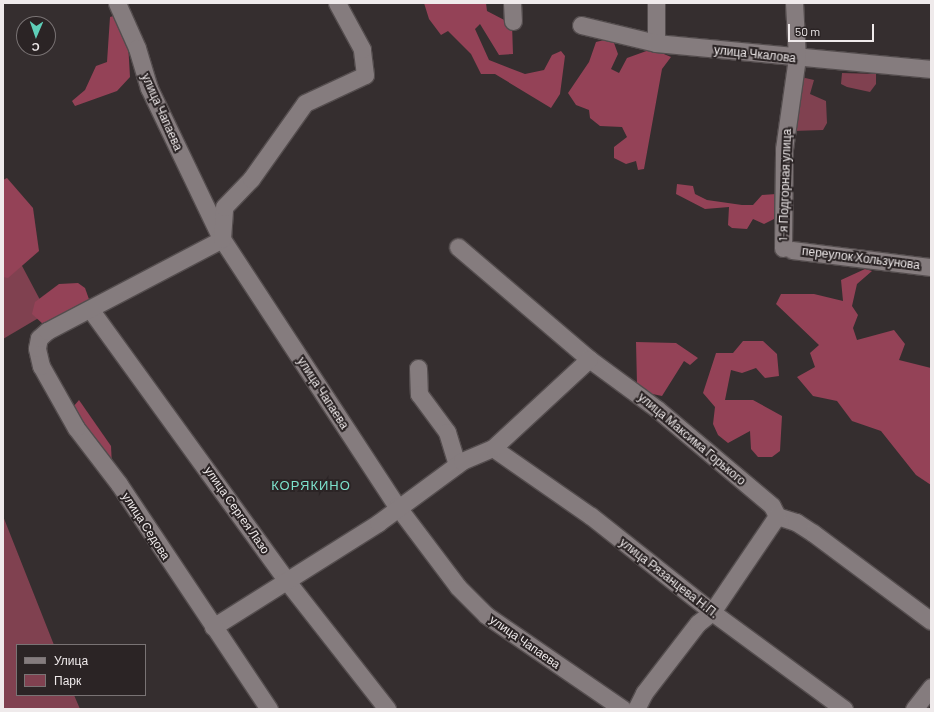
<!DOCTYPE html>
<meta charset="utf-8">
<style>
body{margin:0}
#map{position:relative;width:934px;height:712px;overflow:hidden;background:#352e2f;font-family:Barlow,sans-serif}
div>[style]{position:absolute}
.green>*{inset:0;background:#804150}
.forest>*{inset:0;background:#944257}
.roads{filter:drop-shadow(1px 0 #544d4e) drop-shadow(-1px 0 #544d4e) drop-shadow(0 1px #544d4e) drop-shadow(0 -1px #544d4e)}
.minor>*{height:17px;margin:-8.5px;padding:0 8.5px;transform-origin:8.5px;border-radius:8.5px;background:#857c7e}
span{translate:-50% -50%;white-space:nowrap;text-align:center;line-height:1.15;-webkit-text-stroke:4px #2b2425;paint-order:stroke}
.street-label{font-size:12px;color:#efeaeb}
.neighbourhood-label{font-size:13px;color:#7de1cc;letter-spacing:1px}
.frame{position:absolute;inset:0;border:4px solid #efeaeb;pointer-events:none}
.legend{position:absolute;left:16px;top:644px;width:130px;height:52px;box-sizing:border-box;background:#2b2425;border:1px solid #797374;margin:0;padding:5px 7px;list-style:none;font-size:12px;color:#efeaeb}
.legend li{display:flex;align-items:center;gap:8px;height:20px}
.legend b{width:20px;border:1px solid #797374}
.north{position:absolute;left:16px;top:16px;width:40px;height:40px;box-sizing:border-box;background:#2b2425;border:1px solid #797374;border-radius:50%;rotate:182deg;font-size:11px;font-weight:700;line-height:16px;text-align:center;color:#efeaeb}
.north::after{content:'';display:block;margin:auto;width:14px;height:18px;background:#5eceb8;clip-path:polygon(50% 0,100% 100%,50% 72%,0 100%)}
.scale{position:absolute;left:788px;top:24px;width:86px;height:18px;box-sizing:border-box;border:2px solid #efeaeb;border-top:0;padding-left:5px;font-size:12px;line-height:14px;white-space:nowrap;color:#efeaeb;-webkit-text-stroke:3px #2b2425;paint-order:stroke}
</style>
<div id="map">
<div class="green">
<i style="clip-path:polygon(842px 73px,876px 74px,876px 84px,870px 92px,847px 87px,841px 84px)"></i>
<i style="clip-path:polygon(801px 77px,814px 80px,810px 94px,826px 101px,827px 123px,823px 130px,793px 131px)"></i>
<i style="clip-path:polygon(3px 230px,47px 313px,3px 339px)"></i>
<i style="clip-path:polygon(3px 516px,54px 645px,17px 645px,17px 695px,74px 695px,80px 709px,3px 709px)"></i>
</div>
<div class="forest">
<i style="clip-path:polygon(424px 3px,486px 3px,487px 11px,512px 24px,513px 54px,499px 55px,480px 24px,475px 29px,489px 60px,525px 74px,544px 70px,552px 55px,561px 51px,565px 56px,560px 94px,551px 108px,495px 74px,481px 74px,471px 54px,448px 31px,441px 35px,429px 19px)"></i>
<i style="clip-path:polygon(117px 15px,128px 42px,130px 77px,117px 91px,75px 106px,72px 101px,85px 90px,96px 66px,107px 62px,110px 17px)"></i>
<i style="clip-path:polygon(608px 39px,614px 43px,618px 54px,611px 69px,619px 73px,627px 58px,652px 49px,671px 57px,662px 69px,644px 169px,638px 170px,636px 161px,626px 164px,614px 158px,614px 147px,627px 137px,622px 127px,600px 126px,590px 118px,589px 110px,576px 105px,568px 93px,589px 62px,596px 42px)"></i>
<i style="clip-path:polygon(7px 178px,33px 208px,39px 251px,8px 278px,3px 277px,3px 180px)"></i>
<i style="clip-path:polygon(677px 184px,693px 186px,695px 194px,707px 200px,742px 205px,753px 205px,762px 195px,776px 194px,774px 219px,764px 224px,753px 219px,747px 229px,732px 228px,728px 225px,729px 207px,705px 209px,676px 194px)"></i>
<i style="clip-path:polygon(865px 269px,872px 271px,857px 284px,852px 306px,858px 315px,853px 328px,857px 340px,894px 330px,905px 344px,899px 360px,931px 368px,931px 485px,916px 475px,881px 431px,852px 421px,837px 401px,813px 396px,797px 377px,815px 367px,810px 353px,819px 345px,776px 304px,781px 294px,814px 294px,843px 301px,841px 280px)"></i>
<i style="clip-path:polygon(78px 283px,85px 288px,90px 302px,44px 325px,32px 314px,35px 302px,59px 284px)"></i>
<i style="clip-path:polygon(743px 341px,763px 341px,777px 354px,779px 376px,765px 378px,756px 368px,742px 373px,731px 370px,725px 400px,753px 400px,782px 416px,780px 451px,772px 457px,758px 457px,751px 449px,750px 431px,728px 443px,718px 435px,713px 424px,715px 407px,703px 393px,716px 353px,733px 353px)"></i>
<i style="clip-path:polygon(636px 342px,676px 343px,698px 358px,690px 365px,684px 361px,662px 396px,643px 392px,637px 385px)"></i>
<i style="clip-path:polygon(79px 400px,111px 446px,112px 466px,108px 466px,73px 407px)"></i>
</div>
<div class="roads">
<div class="minor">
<i style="left:117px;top:3px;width:49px;rotate:66deg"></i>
<i style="left:137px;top:48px;width:42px;rotate:73.3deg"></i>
<i style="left:149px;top:88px;width:164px;rotate:64.4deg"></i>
<i style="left:220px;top:236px;width:323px;rotate:56.8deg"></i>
<i style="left:397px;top:506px;width:101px;rotate:53deg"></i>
<i style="left:458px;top:587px;width:40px;rotate:45deg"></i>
<i style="left:486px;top:615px;width:166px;rotate:34.5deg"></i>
<i style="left:512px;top:3px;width:18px;rotate:87deg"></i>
<i style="left:656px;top:3px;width:40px;rotate:90deg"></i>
<i style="left:581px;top:25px;width:77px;rotate:13.5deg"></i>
<i style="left:656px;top:43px;width:276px;rotate:5.4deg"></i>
<i style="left:458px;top:247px;width:172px;rotate:40.5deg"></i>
<i style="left:589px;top:359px;width:84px;rotate:36.3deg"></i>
<i style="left:657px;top:409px;width:150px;rotate:40.1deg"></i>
<i style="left:772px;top:506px;width:11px;rotate:63deg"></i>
<i style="left:777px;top:516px;width:20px;rotate:18deg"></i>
<i style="left:796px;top:522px;width:20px;rotate:33deg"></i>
<i style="left:813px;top:533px;width:147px;rotate:36.7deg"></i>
<i style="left:783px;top:248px;width:99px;rotate:-89.4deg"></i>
<i style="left:784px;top:149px;width:92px;rotate:-81.9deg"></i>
<i style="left:797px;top:58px;width:55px;rotate:-93.1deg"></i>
<i style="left:792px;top:250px;width:140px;rotate:7deg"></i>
<i style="left:90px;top:309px;width:334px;rotate:54.1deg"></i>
<i style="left:286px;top:580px;width:164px;rotate:51.9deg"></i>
<i style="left:418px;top:368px;width:26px;rotate:88deg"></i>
<i style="left:419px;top:394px;width:47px;rotate:53.6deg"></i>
<i style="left:447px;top:432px;width:34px;rotate:73deg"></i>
<i style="left:493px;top:448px;width:119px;rotate:34.8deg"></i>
<i style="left:591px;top:516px;width:154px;rotate:38.4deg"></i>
<i style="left:712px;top:612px;width:164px;rotate:36.3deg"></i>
<i style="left:213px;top:627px;width:195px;rotate:-32.2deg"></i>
<i style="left:378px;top:523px;width:104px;rotate:-36.4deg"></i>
<i style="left:462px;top:461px;width:34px;rotate:-23deg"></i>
<i style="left:493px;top:448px;width:131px;rotate:-42.8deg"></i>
<i style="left:269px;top:709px;width:270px;rotate:-123.7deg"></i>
<i style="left:119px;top:484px;width:71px;rotate:-127.5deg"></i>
<i style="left:76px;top:428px;width:71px;rotate:-119.4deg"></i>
<i style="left:41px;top:366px;width:18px;rotate:-103deg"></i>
<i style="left:37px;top:348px;width:10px;rotate:-79deg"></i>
<i style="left:39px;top:338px;width:11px;rotate:-41deg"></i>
<i style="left:47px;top:331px;width:198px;rotate:-27.7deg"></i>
<i style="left:222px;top:239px;width:32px;rotate:-86deg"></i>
<i style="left:224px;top:207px;width:39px;rotate:-46deg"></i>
<i style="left:251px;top:179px;width:93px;rotate:-54.6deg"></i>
<i style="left:305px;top:103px;width:66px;rotate:-25deg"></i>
<i style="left:365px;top:75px;width:26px;rotate:-97deg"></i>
<i style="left:362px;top:49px;width:52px;rotate:-118.5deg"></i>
<i style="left:636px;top:709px;width:18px;rotate:-63deg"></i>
<i style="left:644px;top:693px;width:88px;rotate:-52.4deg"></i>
<i style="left:698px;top:623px;width:18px;rotate:-38deg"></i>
<i style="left:712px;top:612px;width:116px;rotate:-55.9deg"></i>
<i style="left:914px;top:709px;width:28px;rotate:-52deg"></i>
</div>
</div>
<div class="street-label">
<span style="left:755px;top:54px;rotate:6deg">улица Чкалова</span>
<span style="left:162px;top:112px;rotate:66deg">улица Чапаева</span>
<span style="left:785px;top:185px;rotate:-88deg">1-я Подгорная улица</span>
<span style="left:861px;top:258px;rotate:7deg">переулок Хользунова</span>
<span style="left:323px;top:393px;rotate:57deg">улица Чапаева</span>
<span style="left:692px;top:439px;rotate:40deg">улица Максима Горького</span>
<span style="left:237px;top:510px;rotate:55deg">улица Сергея Лазо</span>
<span style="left:146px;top:526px;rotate:57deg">улица Седова</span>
<span style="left:669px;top:578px;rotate:38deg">улица Рязанцева Н.П.</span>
<span style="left:525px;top:642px;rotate:35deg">улица Чапаева</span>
</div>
<div class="neighbourhood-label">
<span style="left:311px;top:485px">КОРЯКИНО</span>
</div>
<div class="frame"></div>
<ul class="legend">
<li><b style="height:5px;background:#857c7e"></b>Улица</li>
<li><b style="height:11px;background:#804150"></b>Парк</li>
</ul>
<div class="north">С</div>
<div class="scale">50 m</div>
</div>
